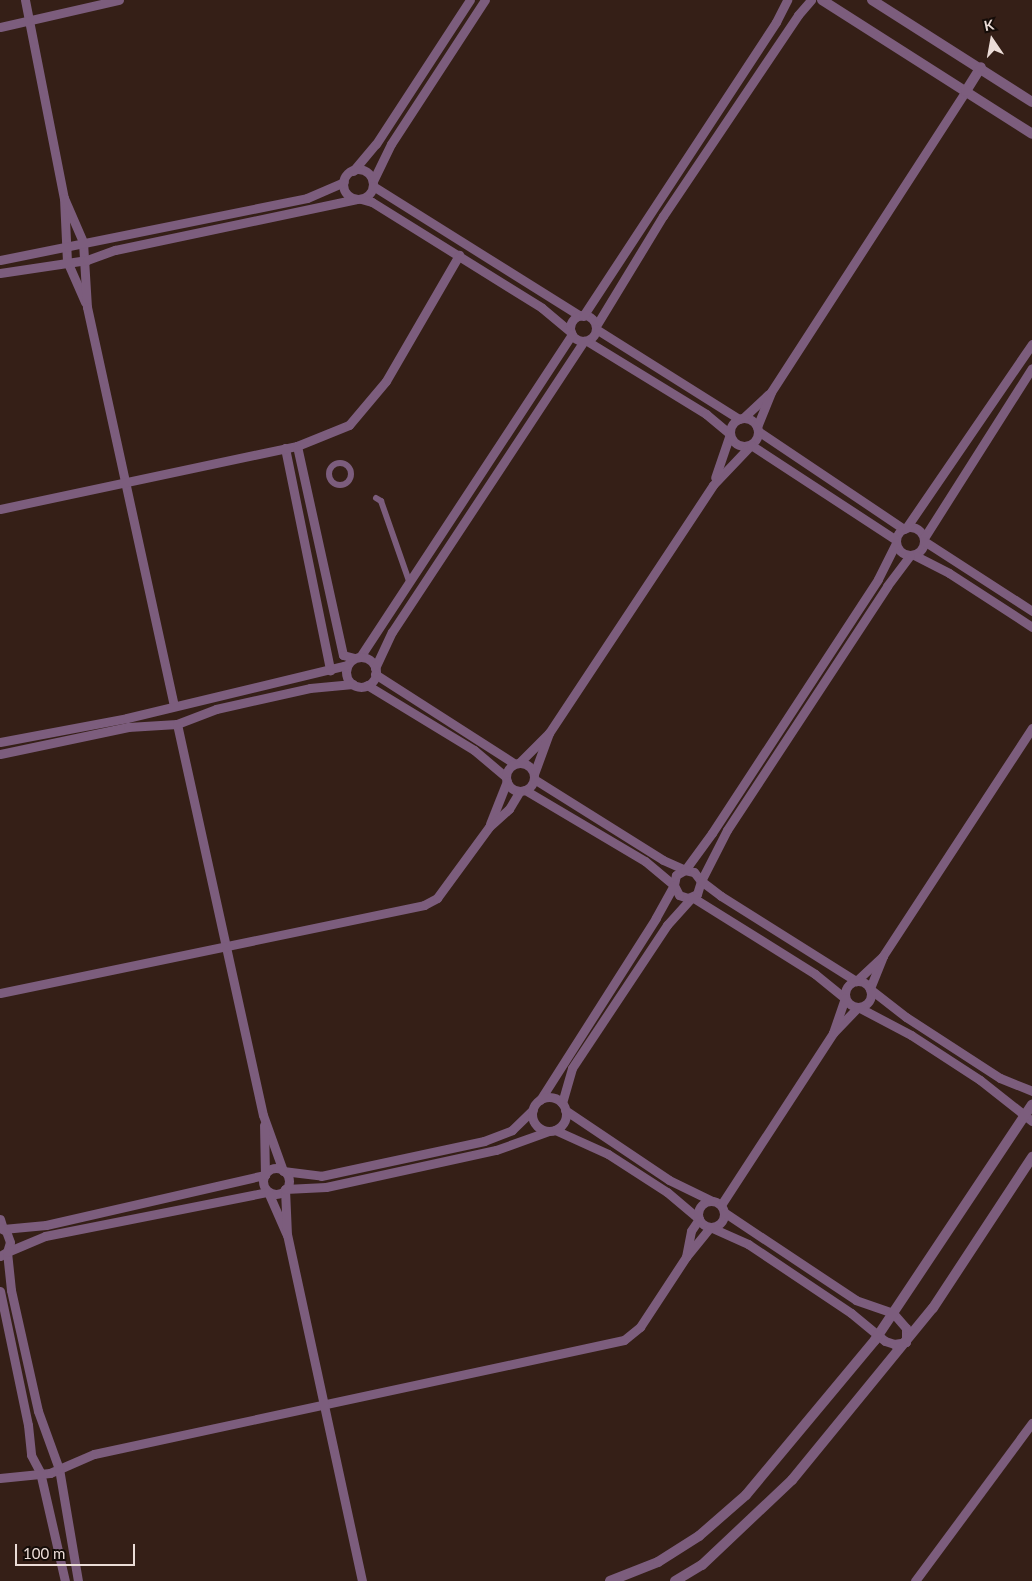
<!DOCTYPE html>
<style>
body{margin:0}
#map{position:relative;width:1032px;height:1581px;overflow:hidden;background:#351f17;font-family:Lato,sans-serif}
div>[style]{position:absolute}
.pedestrian>*{height:6px;margin:-3px;padding:0 3px;transform-origin:3px;border-radius:3px;background:#7c5d7d}
.pedestrian>.ring{margin:-3px;padding:0;box-sizing:content-box;background:none;border:6px solid #7c5d7d;border-radius:50%}
.minor>*{height:9px;margin:-4.5px;padding:0 4.5px;transform-origin:4.5px;border-radius:4.5px;background:#7c5d7d}
.minor>.ring{margin:-4.5px;padding:0;box-sizing:content-box;background:none;border:9px solid #7c5d7d;border-radius:50%}
.tertiary>*{height:10px;margin:-5px;padding:0 5px;transform-origin:5px;border-radius:5px;background:#7c5d7d}
span{translate:-50% -50%;white-space:nowrap;text-align:center;line-height:1.15;-webkit-text-stroke:4px #150c08;paint-order:stroke}
.north{position:absolute;left:967px;top:15px;width:50px;height:50px;-webkit-text-stroke:4px #150c08;paint-order:stroke;rotate:348deg;font-size:14px;font-weight:700;line-height:20px;text-align:center;color:#ebdcd7}
.north::after{content:'';display:block;margin:auto;width:18px;height:22px;background:#ebdcd7;clip-path:polygon(50% 0,100% 100%,50% 72%,0 100%)}
.scale{position:absolute;left:15px;top:1544px;width:120px;height:22px;box-sizing:border-box;border:2px solid #ebdcd7;border-top:0;padding-left:6px;font-size:15px;line-height:18px;white-space:nowrap;color:#ebdcd7;-webkit-text-stroke:4px #150c08;paint-order:stroke}
</style>
<div id="map">
<div class="pedestrian">
<i class="ring" style="left:329px;top:463px;width:16px;height:16px"></i>
<i style="left:376px;top:498px;width:6px;rotate:31deg"></i>
<i style="left:381px;top:501px;width:85px;rotate:70.7deg"></i>
</div>
<div class="minor">
<i style="left:25px;top:0;width:202px;rotate:78.9deg"></i>
<i style="left:64px;top:198px;width:63px;rotate:87.3deg"></i>
<i style="left:67px;top:261px;width:45px;rotate:66.3deg"></i>
<i style="left:0;top:27px;width:122px;rotate:-12.8deg"></i>
<i class="ring" style="left:343px;top:169px;width:21px;height:21px"></i>
<i style="left:353px;top:171px;width:35px;rotate:-50deg"></i>
<i style="left:376px;top:144px;width:172px;rotate:-56.9deg"></i>
<i style="left:373px;top:181px;width:41px;rotate:-64.1deg"></i>
<i style="left:391px;top:144px;width:172px;rotate:-56.9deg"></i>
<i style="left:373px;top:186px;width:244px;rotate:32.1deg"></i>
<i style="left:64px;top:198px;width:48px;rotate:66.6deg"></i>
<i style="left:83px;top:242px;width:65px;rotate:86.5deg"></i>
<i style="left:87px;top:307px;width:407px;rotate:77.7deg"></i>
<i style="left:361px;top:199px;width:11px;rotate:15deg"></i>
<i style="left:372px;top:202px;width:200px;rotate:31.9deg"></i>
<i style="left:542px;top:308px;width:38px;rotate:40deg"></i>
<i style="left:0;top:260px;width:313px;rotate:-11.4deg"></i>
<i style="left:307px;top:198px;width:40px;rotate:-23.4deg"></i>
<i style="left:0;top:273px;width:88px;rotate:-8.5deg"></i>
<i style="left:87px;top:260px;width:30px;rotate:-20deg"></i>
<i style="left:115px;top:250px;width:246px;rotate:-11.9deg"></i>
<i class="ring" style="left:570px;top:315px;width:17px;height:17px"></i>
<i style="left:583px;top:316px;width:352px;rotate:-56.7deg"></i>
<i style="left:776px;top:22px;width:25px;rotate:-63deg"></i>
<i style="left:596px;top:326px;width:129px;rotate:-58.7deg"></i>
<i style="left:663px;top:216px;width:242px;rotate:-56.1deg"></i>
<i style="left:798px;top:15px;width:20px;rotate:-49deg"></i>
<i style="left:596px;top:329px;width:169px;rotate:32.2deg"></i>
<i style="left:587px;top:341px;width:140px;rotate:31.5deg"></i>
<i style="left:706px;top:414px;width:31px;rotate:40deg"></i>
<i style="left:730px;top:434px;width:46px;rotate:108.8deg"></i>
<i class="ring" style="left:730px;top:418px;width:19px;height:19px"></i>
<i style="left:743px;top:418px;width:35px;rotate:-43deg"></i>
<i style="left:757px;top:427px;width:38px;rotate:-68deg"></i>
<i style="left:771px;top:392px;width:359px;rotate:-57.1deg"></i>
<i style="left:758px;top:431px;width:176px;rotate:33.9deg"></i>
<i style="left:297px;top:446px;width:214px;rotate:77.6deg"></i>
<i style="left:343px;top:655px;width:11px;rotate:15deg"></i>
<i style="left:285px;top:448px;width:227px;rotate:78.5deg"></i>
<i style="left:0;top:509px;width:304px;rotate:-12deg"></i>
<i style="left:297px;top:446px;width:56px;rotate:-22deg"></i>
<i style="left:349px;top:425px;width:57px;rotate:-49.9deg"></i>
<i style="left:386px;top:381px;width:146px;rotate:-59.9deg"></i>
<i class="ring" style="left:896px;top:527px;width:19px;height:19px"></i>
<i style="left:906px;top:528px;width:223px;rotate:-55.6deg"></i>
<i style="left:924px;top:538px;width:201px;rotate:-57.6deg"></i>
<i style="left:924px;top:541px;width:129px;rotate:32.9deg"></i>
<i style="left:914px;top:555px;width:39px;rotate:27deg"></i>
<i style="left:949px;top:573px;width:99px;rotate:33deg"></i>
<i style="left:360px;top:657px;width:386px;rotate:-56.7deg"></i>
<i class="ring" style="left:346px;top:657px;width:21px;height:21px"></i>
<i style="left:375px;top:668px;width:40px;rotate:-65deg"></i>
<i style="left:392px;top:632px;width:349px;rotate:-56.6deg"></i>
<i style="left:375px;top:674px;width:166px;rotate:32.7deg"></i>
<i style="left:367px;top:685px;width:125px;rotate:31.3deg"></i>
<i style="left:474px;top:750px;width:42px;rotate:40.2deg"></i>
<i style="left:177px;top:724px;width:400px;rotate:77.6deg"></i>
<i style="left:263px;top:1115px;width:59px;rotate:70.3deg"></i>
<i style="left:283px;top:1171px;width:38px;rotate:7deg"></i>
<i style="left:321px;top:1176px;width:167px;rotate:-12.1deg"></i>
<i style="left:484px;top:1141px;width:30px;rotate:-21deg"></i>
<i style="left:512px;top:1130px;width:29px;rotate:-44deg"></i>
<i style="left:1032px;top:728px;width:272px;rotate:123.2deg"></i>
<i style="left:883px;top:956px;width:35px;rotate:112deg"></i>
<i style="left:870px;top:989px;width:46px;rotate:37.9deg"></i>
<i style="left:906px;top:1017px;width:112px;rotate:33deg"></i>
<i style="left:1000px;top:1078px;width:35px;rotate:22deg"></i>
<i style="left:0;top:742px;width:129px;rotate:-10.7deg"></i>
<i style="left:127px;top:718px;width:226px;rotate:-13.5deg"></i>
<i style="left:0;top:754px;width:131px;rotate:-11.9deg"></i>
<i style="left:128px;top:727px;width:49px;rotate:-3.5deg"></i>
<i style="left:177px;top:724px;width:42px;rotate:-21deg"></i>
<i style="left:216px;top:709px;width:96px;rotate:-12.6deg"></i>
<i style="left:310px;top:688px;width:43px;rotate:-5.3deg"></i>
<i style="left:519px;top:763px;width:42px;rotate:-45deg"></i>
<i style="left:549px;top:733px;width:297px;rotate:-56.5deg"></i>
<i style="left:713px;top:485px;width:55px;rotate:-46.5deg"></i>
<i style="left:751px;top:445px;width:173px;rotate:33.2deg"></i>
<i class="ring" style="left:506px;top:763px;width:19px;height:19px"></i>
<i style="left:534px;top:774px;width:44px;rotate:-69.9deg"></i>
<i style="left:534px;top:779px;width:152px;rotate:32.1deg"></i>
<i style="left:663px;top:860px;width:24px;rotate:24deg"></i>
<i style="left:685px;top:870px;width:9px;rotate:13deg"></i>
<i style="left:694px;top:872px;width:11px;rotate:52deg"></i>
<i style="left:701px;top:881px;width:14px;rotate:107deg"></i>
<i style="left:697px;top:894px;width:10px;rotate:156deg"></i>
<i style="left:688px;top:898px;width:9px;rotate:-162deg"></i>
<i style="left:679px;top:895px;width:11px;rotate:-117deg"></i>
<i style="left:674px;top:885px;width:10px;rotate:-79deg"></i>
<i style="left:676px;top:875px;width:10px;rotate:-29deg"></i>
<i style="left:685px;top:870px;width:46px;rotate:-53.9deg"></i>
<i style="left:712px;top:833px;width:303px;rotate:-56.8deg"></i>
<i style="left:878px;top:579px;width:40px;rotate:-63.4deg"></i>
<i style="left:525px;top:790px;width:139px;rotate:30.6deg"></i>
<i style="left:645px;top:861px;width:38px;rotate:40deg"></i>
<i style="left:674px;top:885px;width:38px;rotate:119deg"></i>
<i style="left:656px;top:918px;width:216px;rotate:122.5deg"></i>
<i style="left:490px;top:824px;width:46px;rotate:-68.4deg"></i>
<i style="left:883px;top:956px;width:37px;rotate:137deg"></i>
<i style="left:856px;top:981px;width:160px;rotate:-147.8deg"></i>
<i style="left:721px;top:896px;width:25px;rotate:-143deg"></i>
<i style="left:701px;top:881px;width:57px;rotate:-63deg"></i>
<i style="left:727px;top:830px;width:292px;rotate:-56.7deg"></i>
<i style="left:887px;top:586px;width:38px;rotate:-53deg"></i>
<i class="ring" style="left:845px;top:981px;width:17px;height:17px"></i>
<i style="left:0;top:993px;width:433px;rotate:-11.7deg"></i>
<i style="left:424px;top:905px;width:15px;rotate:-28deg"></i>
<i style="left:437px;top:898px;width:88px;rotate:-53.8deg"></i>
<i style="left:489px;top:827px;width:27px;rotate:-42deg"></i>
<i style="left:509px;top:809px;width:21px;rotate:-59deg"></i>
<i class="ring" style="left:532px;top:1097px;width:25px;height:25px"></i>
<i style="left:562px;top:1103px;width:36px;rotate:-74deg"></i>
<i style="left:572px;top:1068px;width:172px;rotate:-56.4deg"></i>
<i style="left:667px;top:925px;width:38px;rotate:-48deg"></i>
<i style="left:692px;top:897px;width:145px;rotate:32deg"></i>
<i style="left:815px;top:974px;width:38px;rotate:39deg"></i>
<i style="left:845px;top:998px;width:37px;rotate:109deg"></i>
<i style="left:565px;top:1110px;width:125px;rotate:33.9deg"></i>
<i style="left:669px;top:1180px;width:48px;rotate:26deg"></i>
<i style="left:555px;top:1130px;width:58px;rotate:24.4deg"></i>
<i style="left:608px;top:1154px;width:70px;rotate:32.8deg"></i>
<i style="left:667px;top:1192px;width:42px;rotate:40.2deg"></i>
<i style="left:699px;top:1219px;width:14px;rotate:124deg"></i>
<i style="left:691px;top:1231px;width:26px;rotate:101deg"></i>
<i class="ring" style="left:263px;top:1168px;width:17px;height:17px"></i>
<i class="ring" style="left:698px;top:1201px;width:17px;height:17px"></i>
<i style="left:721px;top:1205px;width:205px;rotate:-56.9deg"></i>
<i style="left:833px;top:1033px;width:36px;rotate:-46deg"></i>
<i style="left:858px;top:1007px;width:60px;rotate:27.8deg"></i>
<i style="left:911px;top:1035px;width:82px;rotate:33.1deg"></i>
<i style="left:980px;top:1080px;width:66px;rotate:38.3deg"></i>
<i style="left:0;top:1219px;width:10px;rotate:73deg"></i>
<i style="left:3px;top:1229px;width:43px;rotate:-5.3deg"></i>
<i style="left:46px;top:1225px;width:225px;rotate:-12.9deg"></i>
<i style="left:265px;top:1175px;width:50px;rotate:-91.1deg"></i>
<i style="left:0;top:1256px;width:8px;rotate:-30deg"></i>
<i style="left:7px;top:1252px;width:10px;rotate:-73deg"></i>
<i style="left:10px;top:1242px;width:12px;rotate:-110deg"></i>
<i style="left:6px;top:1231px;width:7px;rotate:-153deg"></i>
<i style="left:0;top:1291px;width:137px;rotate:78.2deg"></i>
<i style="left:28px;top:1425px;width:30px;rotate:84deg"></i>
<i style="left:31px;top:1455px;width:19px;rotate:62deg"></i>
<i style="left:40px;top:1472px;width:112px;rotate:77.1deg"></i>
<i style="left:0;top:1478px;width:50px;rotate:-5.7deg"></i>
<i style="left:50px;top:1473px;width:48px;rotate:-23.4deg"></i>
<i style="left:94px;top:1454px;width:542px;rotate:-12.14deg"></i>
<i style="left:624px;top:1340px;width:21px;rotate:-39deg"></i>
<i style="left:640px;top:1327px;width:84px;rotate:-56.7deg"></i>
<i style="left:686px;top:1257px;width:38px;rotate:-51deg"></i>
<i style="left:710px;top:1227px;width:42px;rotate:24.1deg"></i>
<i style="left:748px;top:1244px;width:124px;rotate:33.8deg"></i>
<i style="left:851px;top:1313px;width:44px;rotate:39.5deg"></i>
<i style="left:885px;top:1341px;width:9px;rotate:18deg"></i>
<i style="left:894px;top:1344px;width:12px;rotate:-9deg"></i>
<i style="left:906px;top:1342px;width:14px;rotate:-90deg"></i>
<i style="left:906px;top:1328px;width:20px;rotate:-131deg"></i>
<i style="left:893px;top:1313px;width:39px;rotate:-161deg"></i>
<i style="left:856px;top:1300px;width:157px;rotate:-146.4deg"></i>
<i style="left:78px;top:1581px;width:114px;rotate:-99.6deg"></i>
<i style="left:59px;top:1469px;width:62px;rotate:-109.9deg"></i>
<i style="left:38px;top:1411px;width:124px;rotate:-102.6deg"></i>
<i style="left:11px;top:1290px;width:38px;rotate:-96deg"></i>
<i style="left:7px;top:1252px;width:41px;rotate:-22.8deg"></i>
<i style="left:45px;top:1236px;width:227px;rotate:-11.2deg"></i>
<i style="left:268px;top:1192px;width:45px;rotate:66.3deg"></i>
<i style="left:362px;top:1581px;width:354px;rotate:-102.2deg"></i>
<i style="left:287px;top:1235px;width:46px;rotate:-92.5deg"></i>
<i style="left:285px;top:1189px;width:41px;rotate:-2.8deg"></i>
<i style="left:326px;top:1187px;width:174px;rotate:-12.3deg"></i>
<i style="left:496px;top:1150px;width:56px;rotate:-19.7deg"></i>
<i style="left:915px;top:1581px;width:197px;rotate:-53.5deg"></i>
</div>
<div class="tertiary">
<i style="left:822px;top:0;width:249px;rotate:32.5deg"></i>
<i style="left:872px;top:0;width:190px;rotate:32.5deg"></i>
<i style="left:966px;top:91px;width:28px;rotate:-58deg"></i>
<i style="left:610px;top:1581px;width:52px;rotate:-21.6deg"></i>
<i style="left:658px;top:1562px;width:49px;rotate:-32.4deg"></i>
<i style="left:699px;top:1536px;width:62px;rotate:-41.1deg"></i>
<i style="left:746px;top:1495px;width:202px;rotate:-50.2deg"></i>
<i style="left:875px;top:1340px;width:283px;rotate:-56.3deg"></i>
<i style="left:675px;top:1581px;width:31px;rotate:-31deg"></i>
<i style="left:702px;top:1565px;width:124px;rotate:-43.4deg"></i>
<i style="left:792px;top:1480px;width:222px;rotate:-50.7deg"></i>
<i style="left:933px;top:1308px;width:181px;rotate:-56.7deg"></i>
</div>
<div class="north">K</div>
<div class="scale">100 m</div>
</div>
